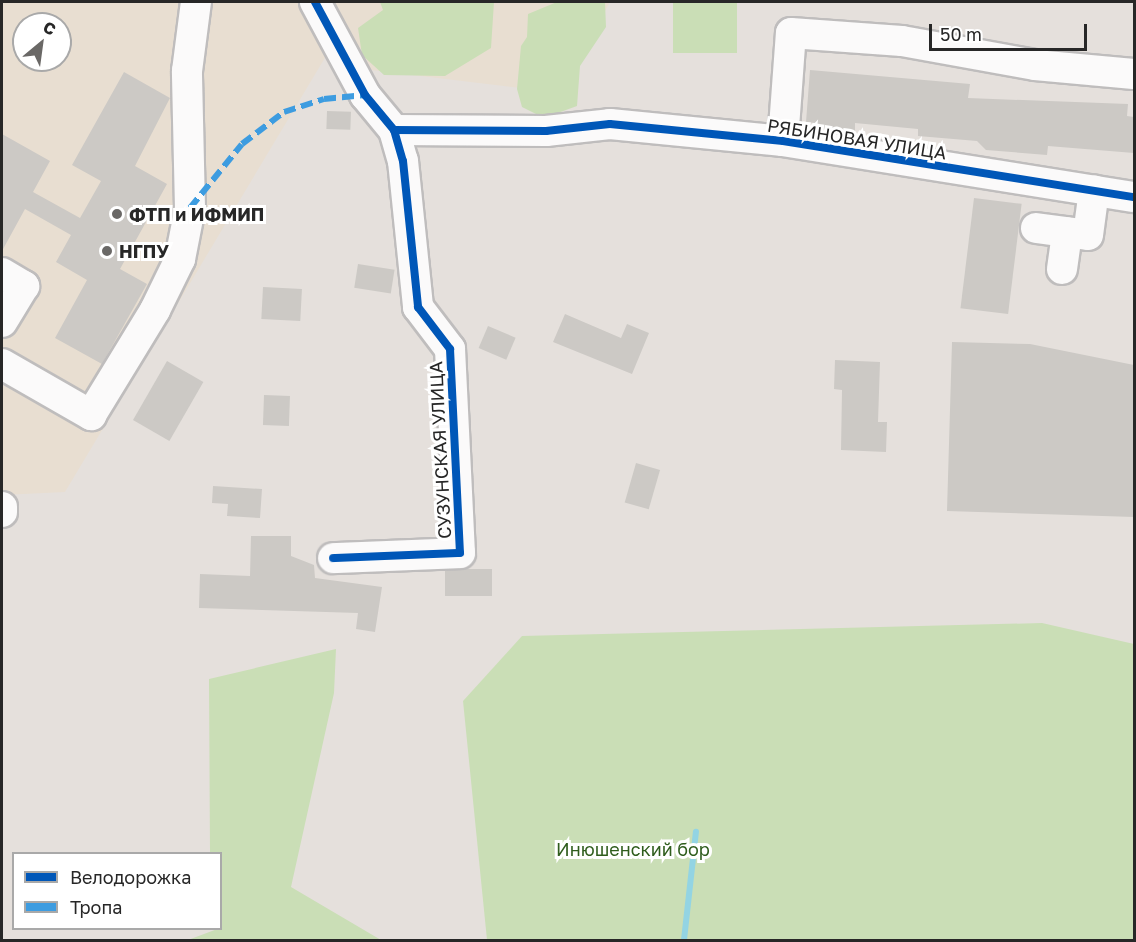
<!DOCTYPE html>
<meta charset="utf-8">
<style>
body{margin:0}
#map{position:relative;width:1136px;height:942px;overflow:hidden;background:#e5e0dc;font-family:"Golos Text",sans-serif}
div>[style]{position:absolute}
.education>*{inset:0;background:#e8ded1}
.green>*{inset:0;background:#cadeb6;transform-origin:0 0}
.stream>*{height:6px;margin:-3px;padding:0 3px;transform-origin:3px;border-radius:3px;background:#93d4e3}
.building>*{inset:0;background:#ccc9c5;transform-origin:0 0}
.roads{filter:drop-shadow(2px 0 #bfbdbd) drop-shadow(-2px 0 #bfbdbd) drop-shadow(0 2px #bfbdbd) drop-shadow(0 -2px #bfbdbd)}
.minor>*{height:30px;margin:-15px;padding:0 15px;transform-origin:15px;border-radius:15px;background:#fbfafa}
.quiet>*{height:6px;margin-top:-3px;transform-origin:0;background:repeating-linear-gradient(90deg,#3d9ce0 0 12px,transparent 0 18px)}
.cycleway>*{height:8px;margin:-4px;padding:0 4px;transform-origin:4px;border-radius:4px;background:#0057b8}
.dots>*{width:16px;height:16px;translate:-50% -50%;box-sizing:border-box;border:3px solid #fff;border-radius:50%}
span{translate:-50% -50%;white-space:nowrap;text-align:center;line-height:1.15;-webkit-text-stroke:6px #fff;paint-order:stroke}
.street-label{font-size:18px;color:#272727}
.poi-label{font-size:18px;color:#272727;font-weight:700}
.left{translate:0 -50%;text-align:left}
.park-label{font-size:18px;color:#2f5d1d}
.frame{position:absolute;inset:0;border:3px solid #272727;pointer-events:none}
.legend{position:absolute;left:12px;top:852px;width:210px;height:78px;box-sizing:border-box;background:#fff;border:2px solid #a9a9a9;margin:0;padding:8px 10px;list-style:none;font-size:18px;color:#272727}
.legend li{display:flex;align-items:center;gap:12px;height:30px}
.legend b{width:30px;border:2px solid #a9a9a9}
.north{position:absolute;left:12px;top:12px;width:60px;height:60px;box-sizing:border-box;background:#fff;border:2px solid #a9a9a9;border-radius:50%;rotate:29deg;font-size:16px;font-weight:700;line-height:24px;text-align:center;color:#272727}
.north::after{content:'';display:block;margin:auto;width:21px;height:27px;background:#6a6866;clip-path:polygon(50% 0,100% 100%,50% 72%,0 100%)}
.scale{position:absolute;left:929px;top:24px;width:158px;height:27px;box-sizing:border-box;border:3px solid #272727;border-top:0;padding-left:8px;font-size:18px;line-height:21px;white-space:nowrap;color:#272727;-webkit-text-stroke:4px #fff;paint-order:stroke}
</style>
<div id="map">
<div class="education">
<i style="clip-path:polygon(evenodd,2px 2px,610px 2px,561px 93px,371px 70px,329px 51px,65px 492px,2px 495px,2px 2px,24px 24px,60px 24px,60px 60px,24px 60px,24px 24px)"></i>
</div>
<div class="green">
<i style="clip-path:polygon(380px 2px,494px 2px,491px 48px,445px 76px,384px 75px,362px 55px,358px 28px,383px 10px)"></i>
<i style="clip-path:polygon(557px 2px,605px 2px,606px 27px,580px 66px,577px 106px,544px 118px,522px 107px,517px 89px,521px 46px,527px 37px,528px 14px)"></i>
<i style="left:673px;top:2px;width:64px;height:51px"></i>
<i style="clip-path:polygon(1042px 623px,1134px 644px,1134px 940px,487px 940px,463px 701px,522px 636px)"></i>
<i style="clip-path:polygon(336px 649px,334px 693px,291px 887px,381px 940px,188px 940px,220px 928px,220px 854px,210px 853px,209px 679px)"></i>
</div>
<div class="stream">
<i style="left:684px;top:940px;width:109px;rotate:-83.7deg"></i>
</div>
<div class="building">
<i style="clip-path:polygon(810px 70px,970px 84px,968px 98px,1128px 104px,1127px 116px,1134px 117px,1134px 153px,1048px 146px,1047px 155px,986px 150px,977px 141px,918px 136px,918px 129px,855px 123px,855px 131px,816px 128px,816px 123px,806px 122px)"></i>
<i style="clip-path:polygon(124px 72px,170px 98px,135px 166px,167px 184px,120px 269px,147px 284px,102px 364px,55px 338px,87px 280px,56px 262px,71px 235px,25px 209px,2px 251px,2px 134px,50px 161px,33px 192px,80px 218px,101px 181px,72px 165px)"></i>
<i style="left:327px;top:111px;width:24px;height:18px;rotate:2deg"></i>
<i style="left:974px;top:198px;width:48px;height:111px;rotate:7deg"></i>
<i style="left:358px;top:264px;width:37px;height:24px;rotate:9deg"></i>
<i style="left:263px;top:287px;width:39px;height:32px;rotate:3deg"></i>
<i style="clip-path:polygon(565px 314px,621px 338px,627px 324px,649px 333px,632px 374px,553px 342px)"></i>
<i style="left:488px;top:326px;width:30px;height:24px;rotate:23deg"></i>
<i style="clip-path:polygon(952px 342px,1030px 344px,1134px 365px,1134px 517px,947px 511px)"></i>
<i style="clip-path:polygon(835px 360px,880px 362px,878px 422px,887px 422px,886px 452px,841px 450px,842px 390px,834px 389px)"></i>
<i style="left:167px;top:361px;width:42px;height:68px;rotate:30deg"></i>
<i style="left:264px;top:395px;width:26px;height:30px;rotate:2deg"></i>
<i style="left:636px;top:463px;width:25px;height:41px;rotate:16deg"></i>
<i style="clip-path:polygon(213px 486px,262px 489px,260px 518px,227px 516px,228px 504px,212px 503px)"></i>
<i style="clip-path:polygon(251px 536px,291px 536px,291px 556px,314px 565px,315px 578px,382px 587px,375px 632px,356px 629px,358px 613px,199px 608px,200px 574px,250px 576px)"></i>
<i style="left:492px;top:569px;width:27px;height:47px;rotate:90deg"></i>
</div>
<div class="roads">
<div class="minor">
<i style="left:315px;top:2px;width:106px;rotate:61.7deg"></i>
<i style="left:365px;top:95px;width:45px;rotate:50.4deg"></i>
<i style="left:394px;top:130px;width:32px;rotate:74deg"></i>
<i style="left:403px;top:161px;width:147px;rotate:84.1deg"></i>
<i style="left:418px;top:307px;width:53px;rotate:52.7deg"></i>
<i style="left:450px;top:349px;width:204px;rotate:87.2deg"></i>
<i style="left:460px;top:553px;width:127px;rotate:177.7deg"></i>
<i style="left:394px;top:130px;width:152px;rotate:0.4deg"></i>
<i style="left:546px;top:131px;width:64px;rotate:-6.2deg"></i>
<i style="left:610px;top:124px;width:174px;rotate:5.6deg"></i>
<i style="left:783px;top:141px;width:355px;rotate:9.1deg"></i>
<i style="left:783px;top:141px;width:108px;rotate:-85.8deg"></i>
<i style="left:791px;top:33px;width:111px;rotate:4.1deg"></i>
<i style="left:902px;top:41px;width:135px;rotate:10.2deg"></i>
<i style="left:1035px;top:65px;width:99px;rotate:5.2deg"></i>
<i style="left:1036px;top:228px;width:52px;rotate:7.7deg"></i>
<i style="left:1088px;top:235px;width:45px;rotate:-82.4deg"></i>
<i style="left:1062px;top:269px;width:37px;rotate:-82deg"></i>
<i style="left:2px;top:273px;width:26px;rotate:31deg"></i>
<i style="left:24px;top:286px;width:42px;rotate:121.4deg"></i>
<i style="left:2px;top:364px;width:103px;rotate:29.8deg"></i>
<i style="left:91px;top:415px;width:123px;rotate:-58.6deg"></i>
<i style="left:155px;top:310px;width:57px;rotate:-63.9deg"></i>
<i style="left:180px;top:259px;width:52px;rotate:-78.9deg"></i>
<i style="left:190px;top:208px;width:137px;rotate:-91.3deg"></i>
<i style="left:187px;top:71px;width:70px;rotate:-82.6deg"></i>
<i style="left:2px;top:507px;width:5px;rotate:90deg"></i>
</div>
</div>
<div class="quiet">
<i style="left:190px;top:208px;width:82px;rotate:-50.9deg"></i>
<i style="left:242px;top:144px;width:53px;rotate:-37.3deg"></i>
<i style="left:284px;top:112px;width:42px;rotate:-18deg"></i>
<i style="left:324px;top:99px;width:41px;rotate:-5.6deg"></i>
</div>
<div class="cycleway">
<i style="left:315px;top:2px;width:106px;rotate:61.7deg"></i>
<i style="left:365px;top:95px;width:45px;rotate:50.4deg"></i>
<i style="left:394px;top:130px;width:32px;rotate:74deg"></i>
<i style="left:403px;top:161px;width:147px;rotate:84.1deg"></i>
<i style="left:418px;top:307px;width:53px;rotate:52.7deg"></i>
<i style="left:450px;top:349px;width:204px;rotate:87.2deg"></i>
<i style="left:460px;top:553px;width:127px;rotate:177.7deg"></i>
<i style="left:394px;top:130px;width:152px;rotate:0.4deg"></i>
<i style="left:546px;top:131px;width:64px;rotate:-6.2deg"></i>
<i style="left:610px;top:124px;width:174px;rotate:5.6deg"></i>
<i style="left:783px;top:141px;width:355px;rotate:9.1deg"></i>
</div>
<div class="dots">
<i style="left:117px;top:214px;background:#6a6866"></i>
<i style="left:107px;top:251px;background:#6a6866"></i>
</div>
<div class="street-label">
<span style="left:857px;top:139px;rotate:9deg">РЯБИНОВАЯ УЛИЦА</span>
<span style="left:440px;top:450px;rotate:-93deg">СУЗУНСКАЯ УЛИЦА</span>
</div>
<div class="poi-label">
<span class="left" style="left:129px;top:214px">ФТП и ИФМИП</span>
<span class="left" style="left:119px;top:251px">НГПУ</span>
</div>
<div class="park-label">
<span style="left:633px;top:849px">Инюшенский бор</span>
</div>
<div class="frame"></div>
<ul class="legend">
<li><b style="height:8px;background:#0057b8"></b>Велодорожка</li>
<li><b style="height:8px;background:#3d9ce0"></b>Тропа</li>
</ul>
<div class="north">С</div>
<div class="scale">50 m</div>
</div>
